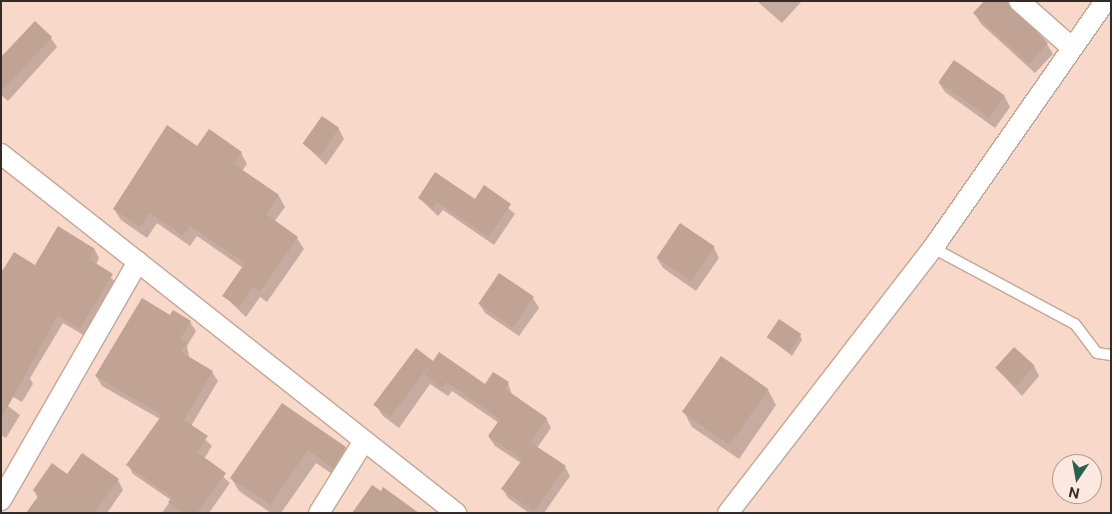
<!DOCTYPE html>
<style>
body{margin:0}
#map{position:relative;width:1112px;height:514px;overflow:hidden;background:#f8d8c8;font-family:"Public Sans",sans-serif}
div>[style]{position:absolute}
.shadow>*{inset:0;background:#0003}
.building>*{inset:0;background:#c0a393;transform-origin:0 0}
.roads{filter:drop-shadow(1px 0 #c4a696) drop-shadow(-1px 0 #c4a696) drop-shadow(0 1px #c4a696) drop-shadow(0 -1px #c4a696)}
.service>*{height:10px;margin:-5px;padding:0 5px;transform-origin:5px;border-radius:5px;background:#fff}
.minor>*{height:20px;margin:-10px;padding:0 10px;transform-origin:10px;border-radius:10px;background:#fff}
span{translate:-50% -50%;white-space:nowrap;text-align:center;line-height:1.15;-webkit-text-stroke:4px #fce8df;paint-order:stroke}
.frame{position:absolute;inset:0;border:2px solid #362a24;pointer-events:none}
.north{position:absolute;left:1052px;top:454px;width:50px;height:50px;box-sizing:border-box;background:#fce8df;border:1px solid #ad9c94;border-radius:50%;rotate:192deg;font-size:14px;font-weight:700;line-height:20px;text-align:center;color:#362a24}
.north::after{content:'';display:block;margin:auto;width:18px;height:22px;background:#28624c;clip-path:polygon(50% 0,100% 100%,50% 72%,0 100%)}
</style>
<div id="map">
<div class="shadow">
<i style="clip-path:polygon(757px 1px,802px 1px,782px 23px)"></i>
<i style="clip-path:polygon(986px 1px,1012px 1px,1015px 15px,1047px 44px,1053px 54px,1035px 73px,981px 24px,975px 14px)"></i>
<i style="clip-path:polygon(51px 38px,57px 47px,8px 101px,1px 95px,1px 59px)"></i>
<i style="clip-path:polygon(954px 62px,1005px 97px,1010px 107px,995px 128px,945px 92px,939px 83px)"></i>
<i style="clip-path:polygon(339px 129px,344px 139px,326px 165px,304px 144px)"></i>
<i style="clip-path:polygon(197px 148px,241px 153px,247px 164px,242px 171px,279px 196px,285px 207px,274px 222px,297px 238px,304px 249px,267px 302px,260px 297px,246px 317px,224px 296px,243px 268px,197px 236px,190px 246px,157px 223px,147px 238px,121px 220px,114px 209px)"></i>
<i style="clip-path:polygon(484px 187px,515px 214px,494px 245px,443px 210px,438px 216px,419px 198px,475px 201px)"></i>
<i style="clip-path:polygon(714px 248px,719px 258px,696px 291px,663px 268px,657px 258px)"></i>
<i style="clip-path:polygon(95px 250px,99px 258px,96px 265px,117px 283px,85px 336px,63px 323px,30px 378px,33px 384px,22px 402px,1px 390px,1px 270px,36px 266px)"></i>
<i style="clip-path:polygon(533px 298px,539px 308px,519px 336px,485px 313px,479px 303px)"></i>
<i style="clip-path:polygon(171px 317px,190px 322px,196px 331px,187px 346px,189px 357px,212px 372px,218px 381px,191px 426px,212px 446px,204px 459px,230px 483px,209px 513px,162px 513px,171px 500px,133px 474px,128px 465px,160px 419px,102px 386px,96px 376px)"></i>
<i style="clip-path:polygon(800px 335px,802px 340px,792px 356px,768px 337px)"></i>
<i style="clip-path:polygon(721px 358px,768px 390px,776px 405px,739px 459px,692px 427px,684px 412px)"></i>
<i style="clip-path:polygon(432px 361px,485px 385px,508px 383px,512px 395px,546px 418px,551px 428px,537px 448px,565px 467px,570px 476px,544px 513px,529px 513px,508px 498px,503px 489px,521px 463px,495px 446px,489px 437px,499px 423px,452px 391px,448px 396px,430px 384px,399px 428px,383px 416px,377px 407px)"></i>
<i style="clip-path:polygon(1034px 366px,1039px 376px,1022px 396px,997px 369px)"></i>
<i style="clip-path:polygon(1px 401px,20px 415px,6px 438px,1px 435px)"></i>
<i style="clip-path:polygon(282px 405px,345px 448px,353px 462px,341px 480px,316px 463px,281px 513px,271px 513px,239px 491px,231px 478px)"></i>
<i style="clip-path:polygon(68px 475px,118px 480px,123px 490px,107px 513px,28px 513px,38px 498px,34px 491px)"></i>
</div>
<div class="building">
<i style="clip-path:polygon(984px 1px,1007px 1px,1048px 43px,1029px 64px,973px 13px)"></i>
<i style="clip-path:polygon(35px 21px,52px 37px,1px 92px,1px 57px)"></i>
<i style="left:954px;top:60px;width:62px;height:27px;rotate:35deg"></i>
<i style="left:322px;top:116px;width:21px;height:34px;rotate:35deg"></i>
<i style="clip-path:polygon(167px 125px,197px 146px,209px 129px,242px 152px,234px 164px,279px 195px,266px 214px,298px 237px,260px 292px,253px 287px,239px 307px,222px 296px,245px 263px,190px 226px,183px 236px,150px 213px,140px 227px,113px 209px)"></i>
<i style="clip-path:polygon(435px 172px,475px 199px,484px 185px,511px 204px,489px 237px,437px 202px,433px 208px,418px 198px)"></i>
<i style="left:680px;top:223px;width:42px;height:42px;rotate:34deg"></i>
<i style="clip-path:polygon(58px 226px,95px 249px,89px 259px,113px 274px,80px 329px,58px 315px,1px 419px,1px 273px,14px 252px,35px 265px)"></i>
<i style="left:499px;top:273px;width:42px;height:37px;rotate:34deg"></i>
<i style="clip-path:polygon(142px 298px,170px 315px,173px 310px,191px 321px,180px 339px,187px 343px,181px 352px,213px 371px,184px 420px,208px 436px,197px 452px,226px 473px,197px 513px,182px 513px,168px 502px,172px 497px,126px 465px,162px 415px,95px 376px)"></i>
<i style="left:779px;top:319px;width:27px;height:22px;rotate:34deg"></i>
<i style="left:1014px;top:347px;width:28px;height:28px;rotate:42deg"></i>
<i style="left:416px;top:348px;width:21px;height:71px;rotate:37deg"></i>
<i style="clip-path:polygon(439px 352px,485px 384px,493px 372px,509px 382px,505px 389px,547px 418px,530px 442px,566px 466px,534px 511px,501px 489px,522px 460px,488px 436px,500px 419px,446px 382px,442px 388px,424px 375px)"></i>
<i style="left:721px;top:356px;width:58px;height:68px;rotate:35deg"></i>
<i style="clip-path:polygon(282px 403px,346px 447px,333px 468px,308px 450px,270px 505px,230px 478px)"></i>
<i style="clip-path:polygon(82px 453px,119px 479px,94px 513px,26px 513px,39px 495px,33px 490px,52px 463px,67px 474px)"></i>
<i style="clip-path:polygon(372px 485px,381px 491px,383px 487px,419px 513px,352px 513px)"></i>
</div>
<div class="roads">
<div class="service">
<i style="left:933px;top:248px;width:161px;rotate:28.2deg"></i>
<i style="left:1075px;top:324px;width:36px;rotate:53deg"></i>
<i style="left:1097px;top:353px;width:14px;rotate:8deg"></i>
</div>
<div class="minor">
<i style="left:1019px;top:1px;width:69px;rotate:41.5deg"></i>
<i style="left:1px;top:154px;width:580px;rotate:38.27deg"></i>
<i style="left:1px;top:500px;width:275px;rotate:-60.1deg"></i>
<i style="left:319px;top:513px;width:85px;rotate:-58deg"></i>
<i style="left:728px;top:513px;width:335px;rotate:-52.3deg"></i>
<i style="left:933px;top:248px;width:301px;rotate:-55.1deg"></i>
</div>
</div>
<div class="frame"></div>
<div class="north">N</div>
</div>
